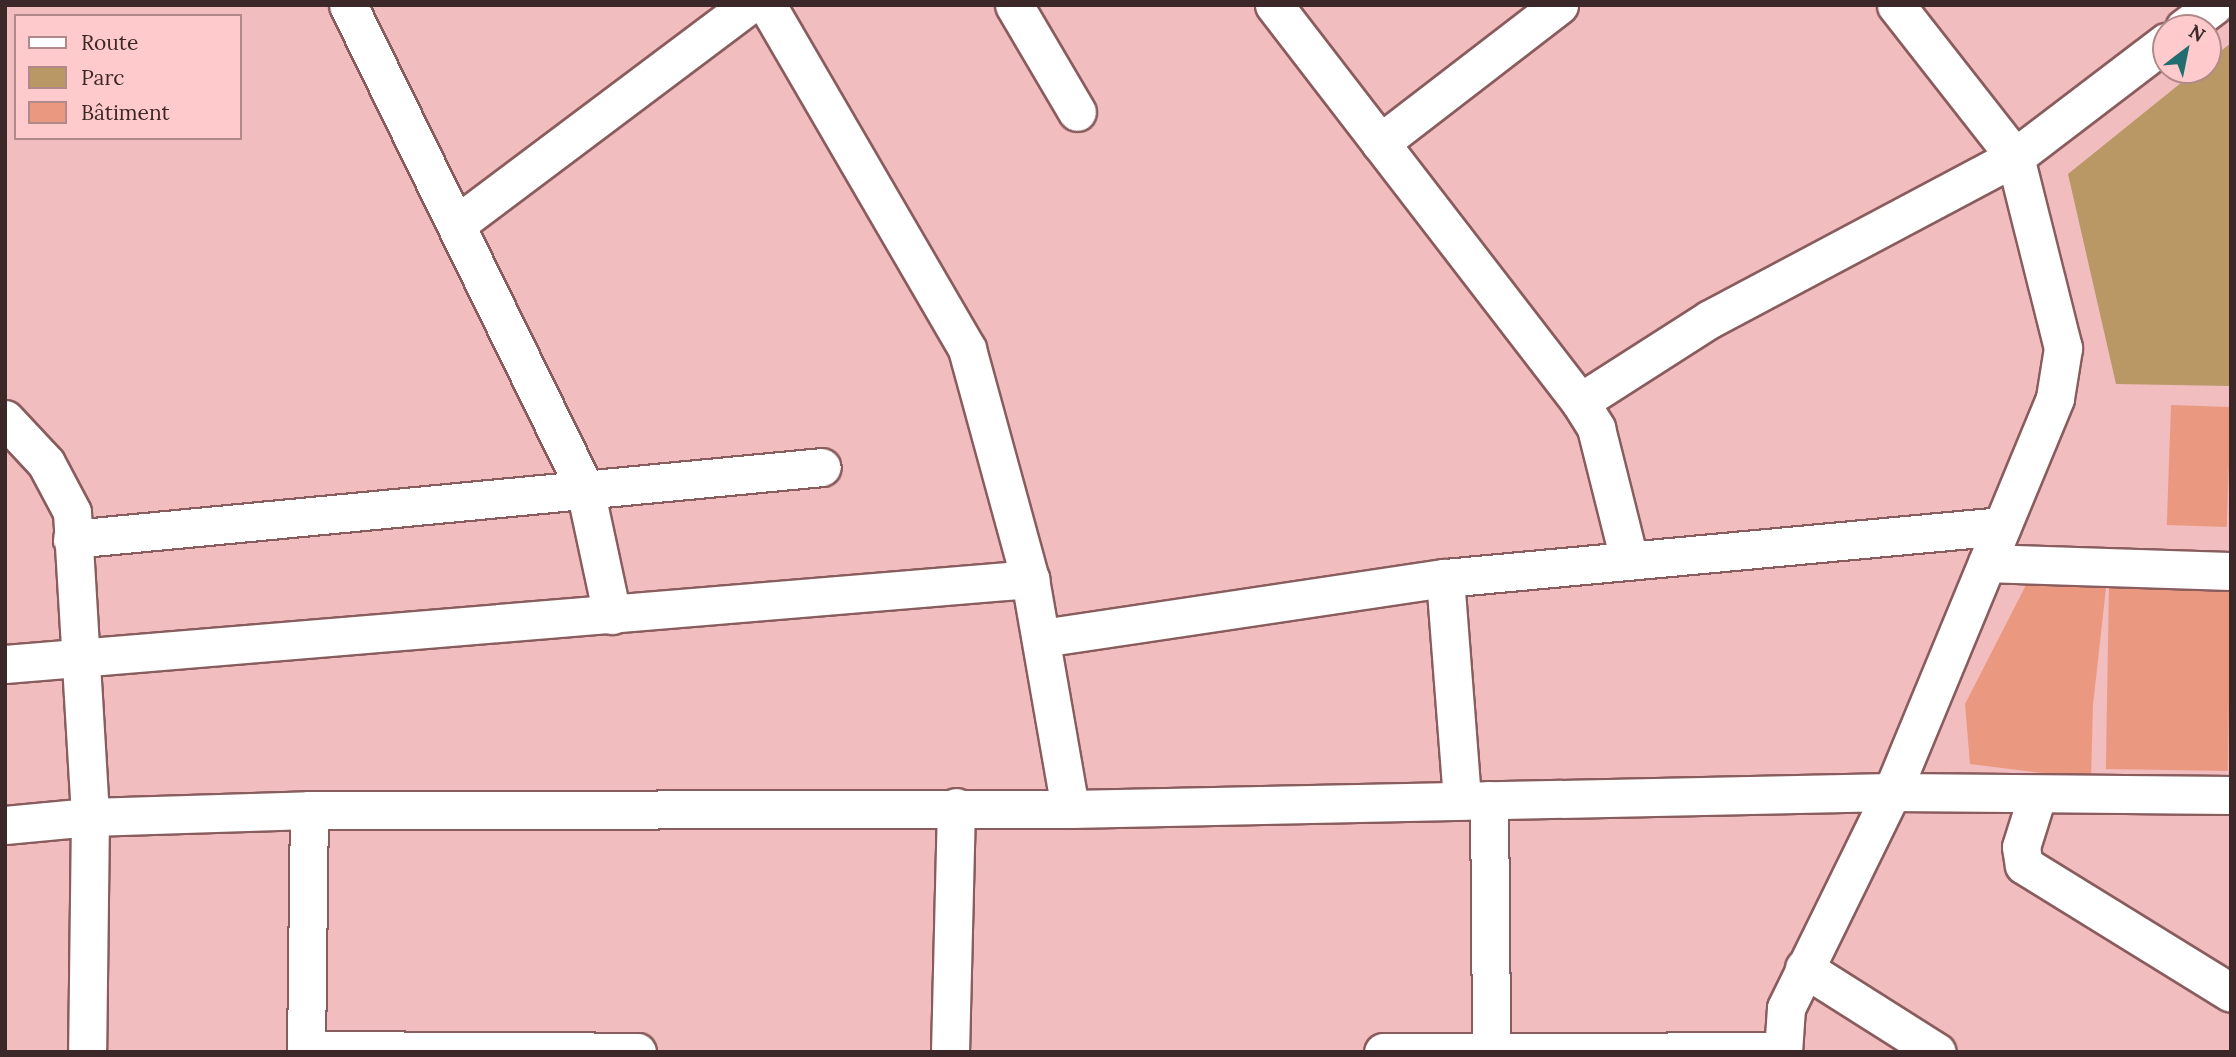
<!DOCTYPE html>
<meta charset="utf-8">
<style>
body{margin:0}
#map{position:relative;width:2236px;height:1057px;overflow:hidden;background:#f1bdbe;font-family:Lora,serif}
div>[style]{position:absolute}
.green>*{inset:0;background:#b99866}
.building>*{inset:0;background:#ea9980;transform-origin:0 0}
.roads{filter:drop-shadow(2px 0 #895c5d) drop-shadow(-2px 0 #895c5d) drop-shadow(0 2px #895c5d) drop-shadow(0 -2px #895c5d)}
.street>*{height:37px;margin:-18.5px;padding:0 18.5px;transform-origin:18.5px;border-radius:18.5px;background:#fff}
span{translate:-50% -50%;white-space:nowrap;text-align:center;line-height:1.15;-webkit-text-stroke:6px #ffcacb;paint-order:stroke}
.frame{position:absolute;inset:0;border:7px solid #3c2829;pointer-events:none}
.legend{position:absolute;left:14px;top:14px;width:228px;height:126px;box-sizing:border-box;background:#ffcacb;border:2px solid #b1898a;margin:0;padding:9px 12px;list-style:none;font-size:21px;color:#3c2829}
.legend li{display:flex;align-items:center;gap:14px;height:35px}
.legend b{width:35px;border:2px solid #b1898a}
.north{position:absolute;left:2152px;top:14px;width:70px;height:70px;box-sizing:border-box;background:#ffcacb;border:2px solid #b1898a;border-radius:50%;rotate:32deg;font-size:19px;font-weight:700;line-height:28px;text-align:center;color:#3c2829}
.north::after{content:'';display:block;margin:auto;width:24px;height:32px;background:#216d6f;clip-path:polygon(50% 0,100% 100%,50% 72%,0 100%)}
</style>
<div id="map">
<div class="green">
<i style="clip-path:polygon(2231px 43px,2231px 386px,2116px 384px,2068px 174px,2197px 70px,2208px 70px,2208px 61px)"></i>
</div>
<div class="building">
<i style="left:2171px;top:405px;width:60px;height:120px;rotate:2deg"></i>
<i style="clip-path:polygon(2027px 583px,2106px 588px,2093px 705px,2091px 779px,1970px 764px,1965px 704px)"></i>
<i style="left:2109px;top:586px;width:122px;height:183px;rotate:1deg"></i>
</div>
<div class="roads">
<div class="street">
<i style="left:348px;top:5px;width:539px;rotate:63.91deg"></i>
<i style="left:585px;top:489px;width:129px;rotate:77.9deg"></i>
<i style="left:767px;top:5px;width:398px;rotate:59.8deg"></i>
<i style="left:967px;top:349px;width:238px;rotate:74.7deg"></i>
<i style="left:1030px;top:579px;width:233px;rotate:80.1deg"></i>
<i style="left:1014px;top:5px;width:124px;rotate:59.5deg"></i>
<i style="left:1274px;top:5px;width:501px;rotate:52.38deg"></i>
<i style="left:1580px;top:402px;width:31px;rotate:58deg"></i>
<i style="left:1596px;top:428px;width:135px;rotate:75.9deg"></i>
<i style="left:2184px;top:28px;width:38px;rotate:-37deg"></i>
<i style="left:1380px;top:143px;width:226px;rotate:-37.6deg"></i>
<i style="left:457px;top:224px;width:365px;rotate:-36.9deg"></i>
<i style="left:1580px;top:402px;width:154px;rotate:-32.6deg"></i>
<i style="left:1710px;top:319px;width:345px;rotate:-28deg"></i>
<i style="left:2015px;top:157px;width:190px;rotate:-37.3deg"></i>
<i style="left:5px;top:419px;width:60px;rotate:47deg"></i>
<i style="left:46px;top:463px;width:55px;rotate:62deg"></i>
<i style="left:72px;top:512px;width:306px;rotate:86.6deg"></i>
<i style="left:90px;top:817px;width:235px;rotate:90.7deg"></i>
<i style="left:72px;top:539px;width:753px;rotate:-5.48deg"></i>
<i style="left:1987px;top:563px;width:244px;rotate:1.9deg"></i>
<i style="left:1445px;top:578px;width:223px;rotate:85.6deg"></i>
<i style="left:1042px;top:638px;width:407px;rotate:-8.5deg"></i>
<i style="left:1445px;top:578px;width:559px;rotate:-5.33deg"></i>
<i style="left:5px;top:664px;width:1029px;rotate:-4.74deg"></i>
<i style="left:2037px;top:796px;width:53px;rotate:107.4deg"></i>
<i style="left:2021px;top:847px;width:18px;rotate:81deg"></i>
<i style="left:2024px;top:865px;width:243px;rotate:31.7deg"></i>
<i style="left:1489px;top:800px;width:252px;rotate:89.5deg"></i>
<i style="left:5px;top:825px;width:85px;rotate:-5.4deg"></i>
<i style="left:90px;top:817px;width:219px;rotate:-1.8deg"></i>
<i style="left:309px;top:810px;width:761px;rotate:-0.08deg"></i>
<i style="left:1070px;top:809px;width:822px;rotate:-1.18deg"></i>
<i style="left:1892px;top:792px;width:339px;rotate:0.5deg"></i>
<i style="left:1804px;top:968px;width:157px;rotate:32.3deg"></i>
<i style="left:306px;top:1050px;width:331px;rotate:0.3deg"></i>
<i style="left:306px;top:1052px;width:242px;rotate:-89.3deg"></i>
<i style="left:950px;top:1052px;width:245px;rotate:-88.6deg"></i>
<i style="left:1383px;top:1052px;width:400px;rotate:-0.1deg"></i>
<i style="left:1783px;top:1052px;width:44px;rotate:-86.1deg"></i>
<i style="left:1786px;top:1008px;width:241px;rotate:-63.9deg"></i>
<i style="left:1892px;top:792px;width:426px;rotate:-67.5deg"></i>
<i style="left:2055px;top:398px;width:51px;rotate:-80.9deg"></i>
<i style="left:2063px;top:348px;width:197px;rotate:-104.1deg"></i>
<i style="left:2015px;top:157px;width:193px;rotate:-128.1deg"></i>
</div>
</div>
<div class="frame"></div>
<ul class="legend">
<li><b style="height:9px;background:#fff"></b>Route</li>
<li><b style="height:19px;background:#b99866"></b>Parc</li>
<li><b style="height:19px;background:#ea9980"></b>Bâtiment</li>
</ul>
<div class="north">N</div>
</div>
